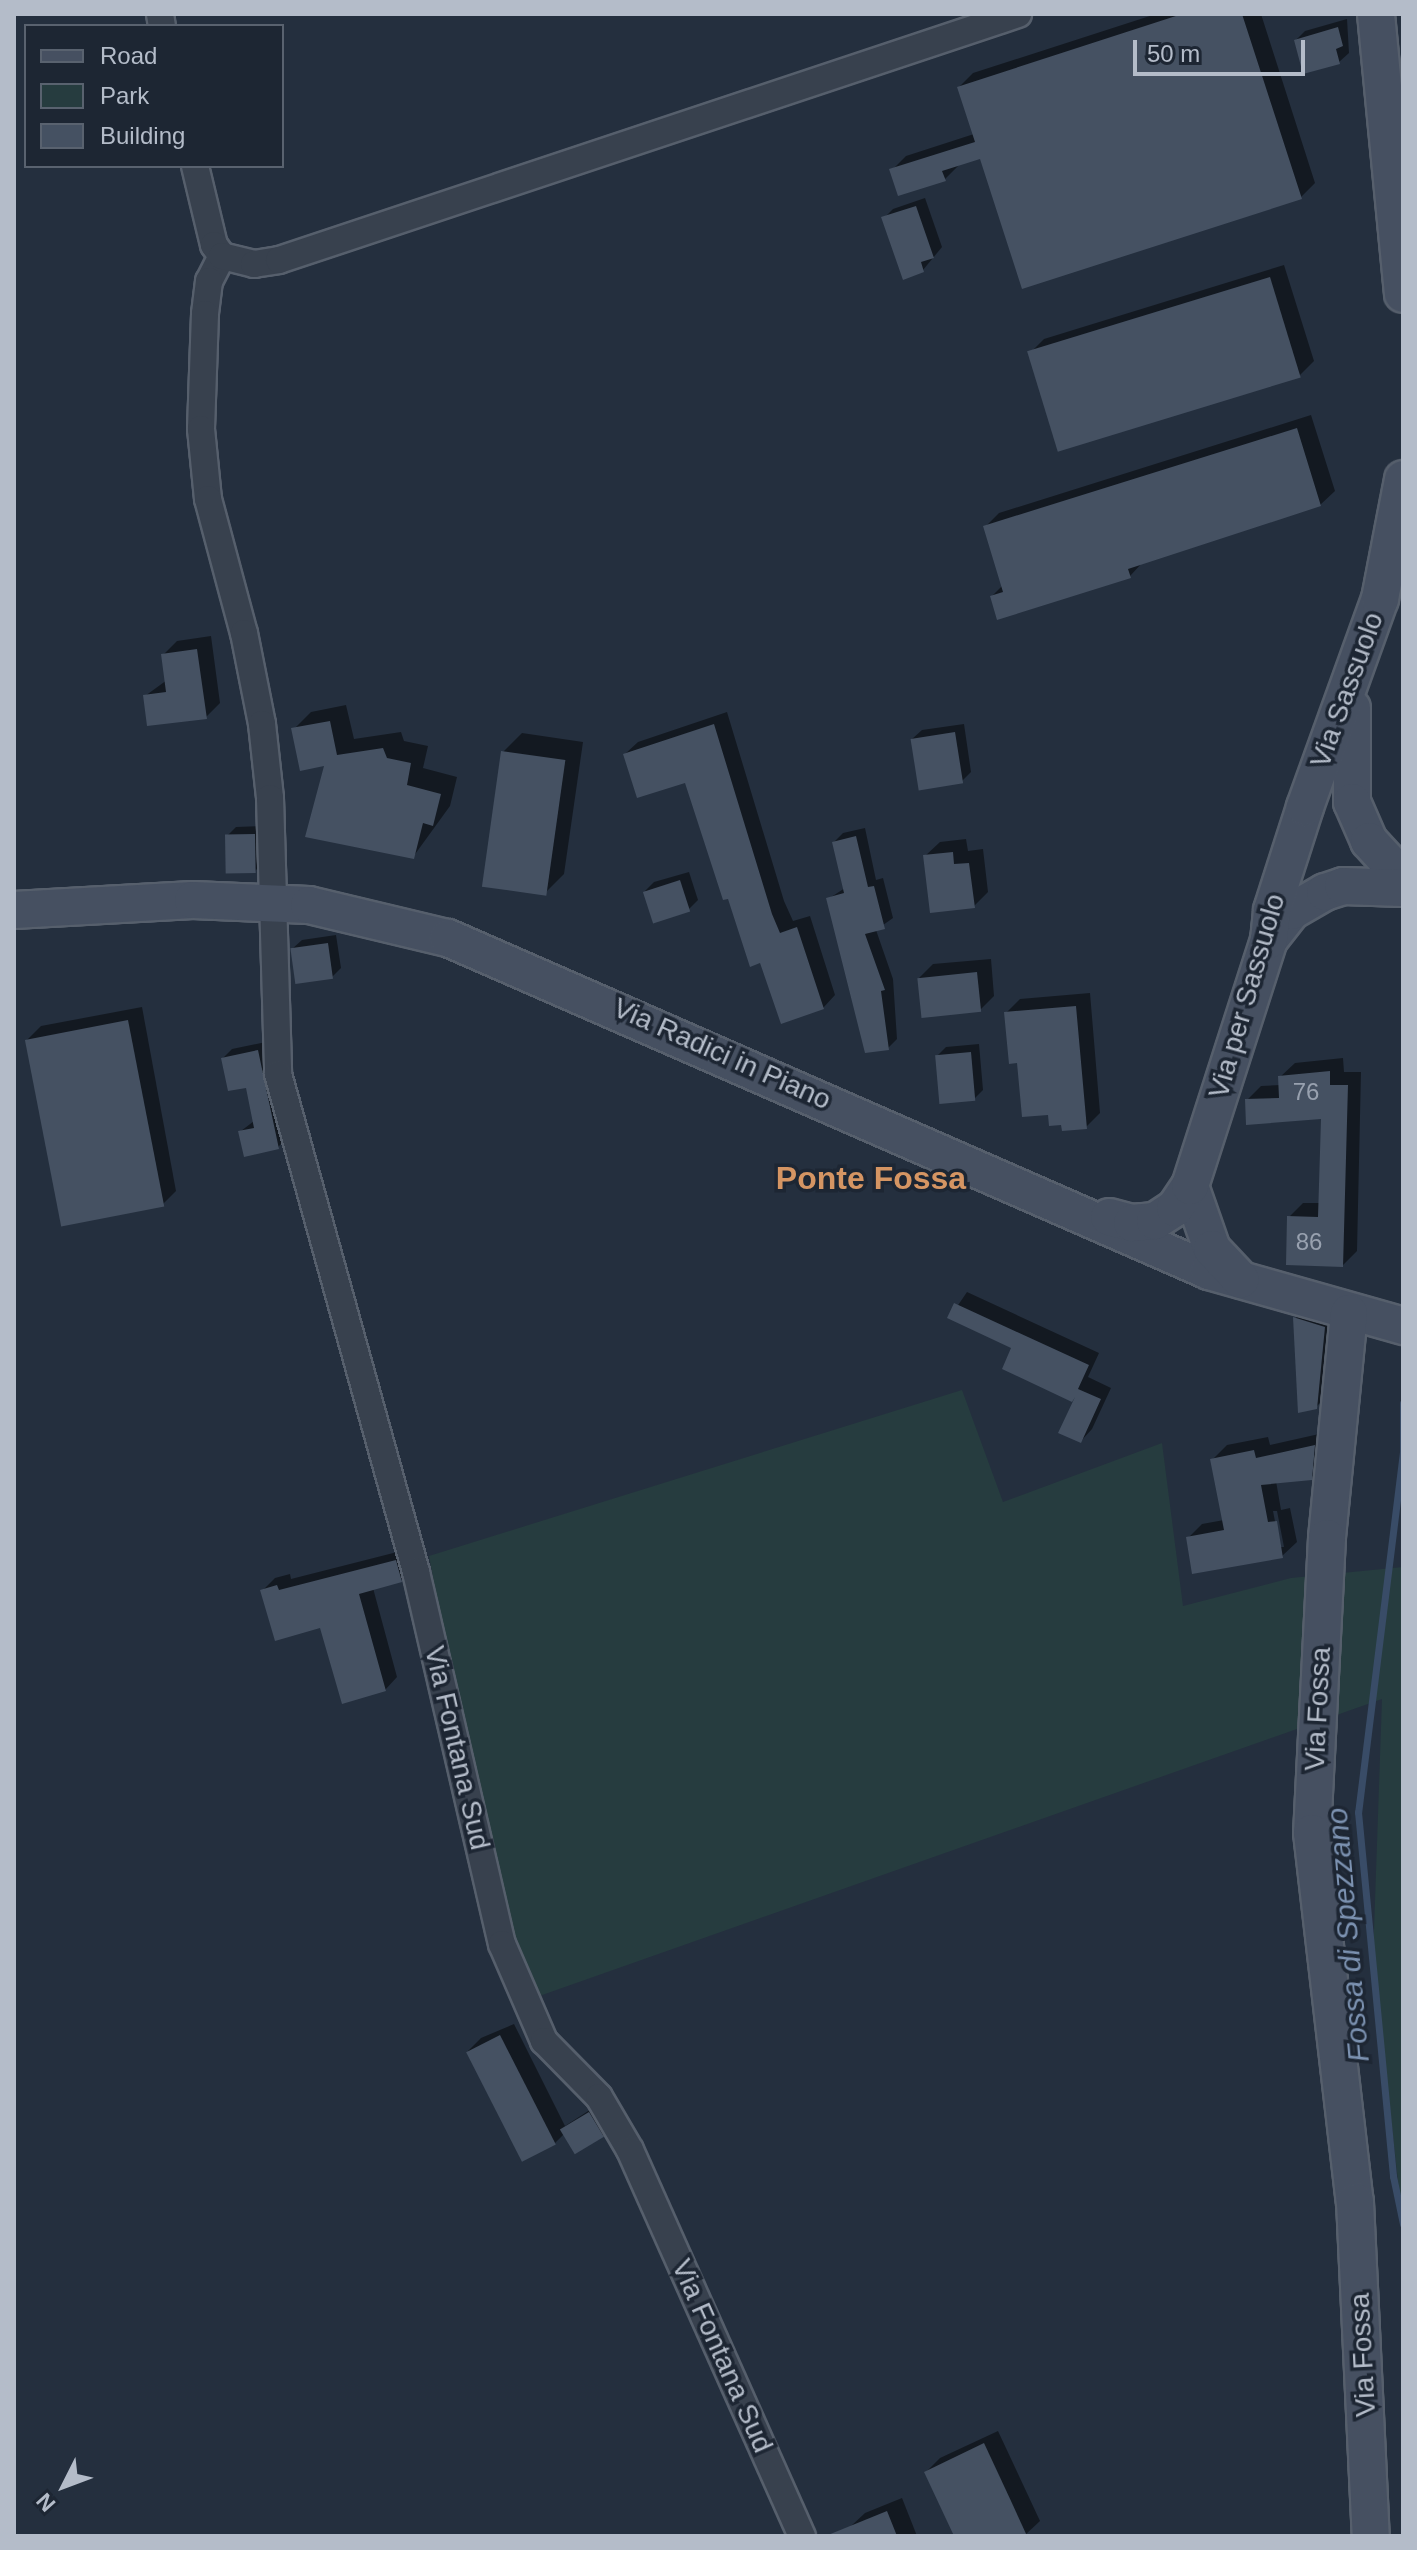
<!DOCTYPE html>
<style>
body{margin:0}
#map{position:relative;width:1417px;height:2550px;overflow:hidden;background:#242f3e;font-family:Helvetica,sans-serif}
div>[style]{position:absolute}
.green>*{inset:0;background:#263c3f}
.shadow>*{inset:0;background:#0007}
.stream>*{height:7px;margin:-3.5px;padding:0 3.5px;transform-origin:3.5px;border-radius:3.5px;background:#394c67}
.building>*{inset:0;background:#455162;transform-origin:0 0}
.roads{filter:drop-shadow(2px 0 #565f6c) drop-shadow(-2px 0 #565f6c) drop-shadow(0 2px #565f6c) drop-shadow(0 -2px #565f6c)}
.street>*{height:26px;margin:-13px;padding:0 13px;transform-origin:13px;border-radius:13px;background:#38414e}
.secondary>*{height:36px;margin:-18px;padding:0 18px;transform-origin:18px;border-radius:18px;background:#465061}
span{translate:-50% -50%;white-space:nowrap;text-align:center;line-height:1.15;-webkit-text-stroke:7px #1d2633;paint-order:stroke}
.number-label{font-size:24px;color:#98a1af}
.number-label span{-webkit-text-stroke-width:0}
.street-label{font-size:28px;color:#b4bcc9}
.water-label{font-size:30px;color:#7c92b1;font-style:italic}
.quarter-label{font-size:32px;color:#d59563;font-weight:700}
.frame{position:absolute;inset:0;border:16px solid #b4bcc9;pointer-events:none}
.legend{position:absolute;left:24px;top:24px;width:260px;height:144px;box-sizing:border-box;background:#1d2633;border:2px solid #59626f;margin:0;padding:10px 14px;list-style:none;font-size:24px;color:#b4bcc9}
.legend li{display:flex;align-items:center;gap:16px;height:40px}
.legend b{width:40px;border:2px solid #59626f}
.north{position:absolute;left:24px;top:2446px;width:80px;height:80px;-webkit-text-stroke:6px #1d2633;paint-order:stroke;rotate:228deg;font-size:22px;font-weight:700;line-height:32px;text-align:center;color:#b4bcc9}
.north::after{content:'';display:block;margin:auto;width:28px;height:36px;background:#b4bcc9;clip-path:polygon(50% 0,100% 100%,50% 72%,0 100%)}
.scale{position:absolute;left:1133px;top:40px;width:172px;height:36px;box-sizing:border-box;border:4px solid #b4bcc9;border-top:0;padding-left:10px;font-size:24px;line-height:28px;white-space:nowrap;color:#b4bcc9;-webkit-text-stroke:6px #1d2633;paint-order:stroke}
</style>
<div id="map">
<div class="green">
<i style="clip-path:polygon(962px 1390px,1003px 1502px,1162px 1443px,1183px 1606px,1291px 1578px,1403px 1567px,1403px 2225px,1373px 1959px,1382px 1699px,528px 2000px,501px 1938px,429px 1556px)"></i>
</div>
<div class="shadow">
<i style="clip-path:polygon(1156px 14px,1261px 14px,1315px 183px,1301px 197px,981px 156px,959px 165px,945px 179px,892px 170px,906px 156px,974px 134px,959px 87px,973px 73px)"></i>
<i style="clip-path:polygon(1347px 19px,1349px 53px,1339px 62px,1296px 40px,1305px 31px)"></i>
<i style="clip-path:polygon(925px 198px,942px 247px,923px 270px,884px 218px,893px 209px)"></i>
<i style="clip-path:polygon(1284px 265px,1314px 361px,1300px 375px,1030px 353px,1044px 339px)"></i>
<i style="clip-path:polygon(1311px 415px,1335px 491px,1320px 505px,1143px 562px,1130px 576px,992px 596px,1003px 585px,985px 527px,999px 513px)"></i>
<i style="clip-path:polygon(211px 636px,220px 703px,206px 717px,145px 696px,167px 680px,163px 655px,177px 641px)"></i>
<i style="clip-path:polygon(346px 705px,354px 739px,401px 732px,404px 741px,428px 746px,423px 768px,457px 777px,450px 806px,413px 857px,294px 729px,311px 712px)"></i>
<i style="clip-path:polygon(727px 712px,784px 901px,793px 921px,810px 916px,835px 995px,823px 1008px,762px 961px,686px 780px,625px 754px,638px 742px)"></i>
<i style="clip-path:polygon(964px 724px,971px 772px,962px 781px,912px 739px,922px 730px)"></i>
<i style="clip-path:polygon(522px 733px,583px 742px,564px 874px,545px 893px,503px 752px)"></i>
<i style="clip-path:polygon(263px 826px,264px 862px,255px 871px,227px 836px,236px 827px)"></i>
<i style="clip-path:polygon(865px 828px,876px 880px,883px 878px,893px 918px,876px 930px,893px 979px,897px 1039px,888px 1048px,828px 899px,845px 888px,834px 842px,843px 833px)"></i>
<i style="clip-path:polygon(966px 839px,968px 851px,983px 849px,988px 892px,974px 906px,925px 856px,940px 842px)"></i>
<i style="clip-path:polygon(689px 872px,698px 900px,689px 909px,645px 891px,654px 882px)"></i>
<i style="clip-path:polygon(336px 935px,341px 968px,332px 977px,292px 949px,302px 940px)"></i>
<i style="clip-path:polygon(991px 959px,994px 996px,980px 1010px,919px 978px,933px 964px)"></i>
<i style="clip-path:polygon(1090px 993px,1100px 1113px,1086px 1127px,1063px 1123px,1050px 1113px,1006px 1013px,1020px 999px)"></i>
<i style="clip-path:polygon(142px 1007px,176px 1191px,162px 1205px,27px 1040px,41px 1026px)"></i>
<i style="clip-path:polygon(266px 1042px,287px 1138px,278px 1147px,241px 1131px,254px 1121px,247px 1085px,223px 1058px,232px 1049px)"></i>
<i style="clip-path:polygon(979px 1044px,983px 1090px,974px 1099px,937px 1056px,946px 1047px)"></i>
<i style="clip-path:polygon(1343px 1058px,1344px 1072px,1361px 1072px,1357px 1251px,1343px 1265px,1289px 1217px,1303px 1203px,1320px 1203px,1323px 1117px,1247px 1100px,1261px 1086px,1281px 1085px,1280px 1077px,1295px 1063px)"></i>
<i style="clip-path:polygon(967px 1292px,1099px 1353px,1088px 1377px,1111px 1388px,1092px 1429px,1081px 1441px,1078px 1394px,1014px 1347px,950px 1317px)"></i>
<i style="clip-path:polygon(1309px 1304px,1338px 1313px,1330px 1393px,1316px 1407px,1300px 1410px,1296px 1318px)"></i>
<i style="clip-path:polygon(evenodd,1328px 1432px,1325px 1464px,1311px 1478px,1276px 1481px,1281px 1510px,1290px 1508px,1297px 1542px,1282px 1556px,1188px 1538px,1202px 1524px,1224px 1520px,1213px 1459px,1227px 1445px,1268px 1437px,1270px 1445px,1328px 1432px,1273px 1511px,1277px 1511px,1284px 1547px,1280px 1547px,1273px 1511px)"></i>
<i style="clip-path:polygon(409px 1549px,414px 1568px,401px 1580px,373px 1588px,397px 1677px,385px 1690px,321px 1626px,262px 1591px,275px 1578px,290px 1574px,291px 1579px)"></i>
<i style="clip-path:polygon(514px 2024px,565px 2126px,599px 2104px,612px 2126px,603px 2135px,564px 2134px,554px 2144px,468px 2051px,481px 2038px)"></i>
<i style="clip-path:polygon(998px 2431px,1040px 2521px,1024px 2536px,956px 2536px,926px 2472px,940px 2458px)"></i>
<i style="clip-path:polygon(902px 2498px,917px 2536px,854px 2536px,850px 2527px,865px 2513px)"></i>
</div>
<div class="stream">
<i style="left:1403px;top:1403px;width:49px;rotate:90deg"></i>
<i style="left:1403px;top:1452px;width:363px;rotate:97.1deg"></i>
<i style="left:1358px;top:1812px;width:366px;rotate:84.5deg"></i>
<i style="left:1393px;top:2176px;width:49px;rotate:78.2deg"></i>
</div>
<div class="building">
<i style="clip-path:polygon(1182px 14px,1242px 14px,1302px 199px,1022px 289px,980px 159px,942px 171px,946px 181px,898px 196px,889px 169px,975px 142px,957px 87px)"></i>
<i style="clip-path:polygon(1338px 27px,1343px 46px,1336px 49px,1340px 64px,1303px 74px,1294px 40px)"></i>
<i style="clip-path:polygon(916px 206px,934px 258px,921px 262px,924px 272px,903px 280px,881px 217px)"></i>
<i style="left:1270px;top:277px;width:105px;height:254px;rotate:73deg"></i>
<i style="clip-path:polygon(1297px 428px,1321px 506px,1128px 569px,1131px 578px,997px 620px,990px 596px,1003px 592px,983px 526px)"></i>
<i style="clip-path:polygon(197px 649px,207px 719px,147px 726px,143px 695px,166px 692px,161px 654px)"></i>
<i style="clip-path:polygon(330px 721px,337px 755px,383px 748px,387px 758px,411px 763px,407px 785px,441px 794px,433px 826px,423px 823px,414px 859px,305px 837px,324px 766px,300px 771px,291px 728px)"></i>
<i style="clip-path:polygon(714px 724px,772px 914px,780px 933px,797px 927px,824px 1009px,781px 1024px,760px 963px,750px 967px,728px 899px,723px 900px,685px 783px,637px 798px,623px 754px)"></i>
<i style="left:955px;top:732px;width:52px;height:45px;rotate:81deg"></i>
<i style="left:501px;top:751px;width:65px;height:137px;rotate:8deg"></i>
<i style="left:255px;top:834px;width:39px;height:30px;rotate:89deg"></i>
<i style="clip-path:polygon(856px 836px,868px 887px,874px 886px,885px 929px,865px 934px,885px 990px,881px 991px,889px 1050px,865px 1053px,826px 898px,844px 893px,832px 842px)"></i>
<i style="clip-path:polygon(953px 852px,954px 864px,969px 863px,975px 908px,930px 913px,923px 855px)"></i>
<i style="left:680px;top:880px;width:33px;height:39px;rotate:72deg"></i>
<i style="left:328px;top:943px;width:36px;height:38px;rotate:82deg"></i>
<i style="left:977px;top:972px;width:40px;height:60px;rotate:84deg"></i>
<i style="clip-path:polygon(1076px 1006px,1087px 1129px,1062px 1131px,1061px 1125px,1049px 1126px,1048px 1115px,1022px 1117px,1017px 1063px,1009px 1064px,1004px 1012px)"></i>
<i style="left:128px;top:1020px;width:190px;height:105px;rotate:79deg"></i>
<i style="clip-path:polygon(258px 1050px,279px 1149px,244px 1157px,238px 1131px,254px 1128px,246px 1088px,228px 1091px,221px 1058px)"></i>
<i style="left:971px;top:1052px;width:49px;height:36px;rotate:85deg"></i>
<i style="clip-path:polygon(1330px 1071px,1330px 1085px,1348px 1085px,1343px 1267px,1286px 1265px,1287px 1216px,1318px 1217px,1321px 1119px,1246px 1125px,1245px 1099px,1279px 1098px,1278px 1076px)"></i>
<i style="clip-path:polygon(954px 1303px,1089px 1365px,1078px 1389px,1101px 1399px,1081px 1443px,1058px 1433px,1075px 1397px,1072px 1402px,1002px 1369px,1011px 1348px,947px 1318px)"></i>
<i style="clip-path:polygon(1293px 1317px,1325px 1327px,1317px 1409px,1298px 1413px)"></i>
<i style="clip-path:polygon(1315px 1445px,1312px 1480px,1261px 1485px,1268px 1522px,1277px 1521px,1283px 1558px,1192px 1574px,1186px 1537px,1224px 1530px,1210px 1459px,1254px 1450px,1256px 1458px)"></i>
<i style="clip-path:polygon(396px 1560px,402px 1582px,359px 1594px,386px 1691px,342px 1704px,320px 1628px,275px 1641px,260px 1590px,277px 1585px,279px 1590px)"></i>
<i style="left:500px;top:2035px;width:123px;height:38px;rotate:63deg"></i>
<i style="left:589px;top:2112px;width:29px;height:34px;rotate:59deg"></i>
<i style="clip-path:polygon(984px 2443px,1011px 2501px,1027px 2536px,954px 2536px,924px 2472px)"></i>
<i style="clip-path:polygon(887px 2511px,897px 2536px,828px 2536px,828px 2535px)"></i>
</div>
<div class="roads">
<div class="street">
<i style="left:160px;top:14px;width:12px;rotate:81deg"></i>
<i style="left:195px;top:166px;width:81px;rotate:76.5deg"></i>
<i style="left:214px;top:245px;width:14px;rotate:54deg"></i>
<i style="left:222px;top:256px;width:28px;rotate:117deg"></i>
<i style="left:209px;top:281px;width:33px;rotate:97deg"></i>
<i style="left:205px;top:314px;width:115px;rotate:92deg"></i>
<i style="left:201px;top:429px;width:70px;rotate:84.3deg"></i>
<i style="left:208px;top:499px;width:139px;rotate:75deg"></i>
<i style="left:244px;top:633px;width:93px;rotate:78.8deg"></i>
<i style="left:262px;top:724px;width:74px;rotate:83.8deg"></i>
<i style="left:270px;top:798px;width:276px;rotate:88.3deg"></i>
<i style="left:278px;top:1074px;width:517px;rotate:74.51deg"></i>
<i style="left:416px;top:1572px;width:382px;rotate:77deg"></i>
<i style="left:502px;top:1944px;width:106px;rotate:66.6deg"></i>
<i style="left:544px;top:2041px;width:78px;rotate:45.5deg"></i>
<i style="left:599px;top:2097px;width:61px;rotate:59.7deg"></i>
<i style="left:630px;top:2150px;width:423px;rotate:66deg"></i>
<i style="left:222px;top:256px;width:33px;rotate:14deg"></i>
<i style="left:254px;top:264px;width:25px;rotate:-9deg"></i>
<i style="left:279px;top:260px;width:779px;rotate:-18.41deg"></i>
</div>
<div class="secondary">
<i style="left:1376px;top:14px;width:281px;rotate:84.5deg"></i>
<i style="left:1352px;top:708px;width:94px;rotate:90deg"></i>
<i style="left:1352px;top:802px;width:43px;rotate:66.4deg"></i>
<i style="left:1369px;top:841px;width:50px;rotate:47.4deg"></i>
<i style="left:14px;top:910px;width:179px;rotate:-3.2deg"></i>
<i style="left:193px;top:900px;width:116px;rotate:2.5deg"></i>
<i style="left:309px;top:905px;width:143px;rotate:13.4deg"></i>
<i style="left:448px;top:938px;width:831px;rotate:23.63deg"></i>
<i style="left:1209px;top:1271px;width:202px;rotate:15.8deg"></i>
<i style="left:1269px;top:940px;width:37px;rotate:-52deg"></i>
<i style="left:1292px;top:911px;width:38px;rotate:-30deg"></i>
<i style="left:1325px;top:892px;width:19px;rotate:-18deg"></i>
<i style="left:1343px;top:886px;width:60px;rotate:1.9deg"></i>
<i style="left:1190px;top:1186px;width:67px;rotate:70.8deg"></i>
<i style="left:1212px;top:1249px;width:42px;rotate:46.9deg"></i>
<i style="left:1109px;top:1217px;width:24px;rotate:15deg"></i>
<i style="left:1132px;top:1223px;width:23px;rotate:-5deg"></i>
<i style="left:1155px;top:1221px;width:24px;rotate:-33deg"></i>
<i style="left:1175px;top:1208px;width:27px;rotate:-56deg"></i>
<i style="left:1190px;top:1186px;width:258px;rotate:-72.2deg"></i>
<i style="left:1269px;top:940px;width:30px;rotate:-84deg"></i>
<i style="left:1272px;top:910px;width:108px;rotate:-72.2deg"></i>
<i style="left:1305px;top:807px;width:221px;rotate:-70.2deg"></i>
<i style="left:1380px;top:599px;width:122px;rotate:-79.1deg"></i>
<i style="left:1349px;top:1313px;width:226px;rotate:95.6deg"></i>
<i style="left:1327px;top:1538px;width:295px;rotate:92.9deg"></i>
<i style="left:1312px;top:1833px;width:371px;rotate:83.4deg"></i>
<i style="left:1355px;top:2202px;width:334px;rotate:87.3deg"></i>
</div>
</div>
<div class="number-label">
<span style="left:1306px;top:1092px">76</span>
<span style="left:1309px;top:1242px">86</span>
</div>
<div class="street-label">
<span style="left:1347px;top:690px;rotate:-70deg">Via Sassuolo</span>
<span style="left:1247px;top:996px;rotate:-74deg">Via per Sassuolo</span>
<span style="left:722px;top:1054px;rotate:24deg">Via Radici in Piano</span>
<span style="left:1318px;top:1709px;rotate:-87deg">Via Fossa</span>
<span style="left:457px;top:1748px;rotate:77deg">Via Fontana Sud</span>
<span style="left:1363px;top:2355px;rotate:-93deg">Via Fossa</span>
<span style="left:722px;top:2356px;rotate:66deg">Via Fontana Sud</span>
</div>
<div class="water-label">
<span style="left:1348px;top:1935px;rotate:-95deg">Fossa di Spezzano</span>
</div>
<div class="quarter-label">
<span style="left:871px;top:1178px">Ponte Fossa</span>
</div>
<div class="frame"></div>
<ul class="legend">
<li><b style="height:10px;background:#465061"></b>Road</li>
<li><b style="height:22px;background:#263c3f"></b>Park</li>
<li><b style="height:22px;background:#455162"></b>Building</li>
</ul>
<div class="north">N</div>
<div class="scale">50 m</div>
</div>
